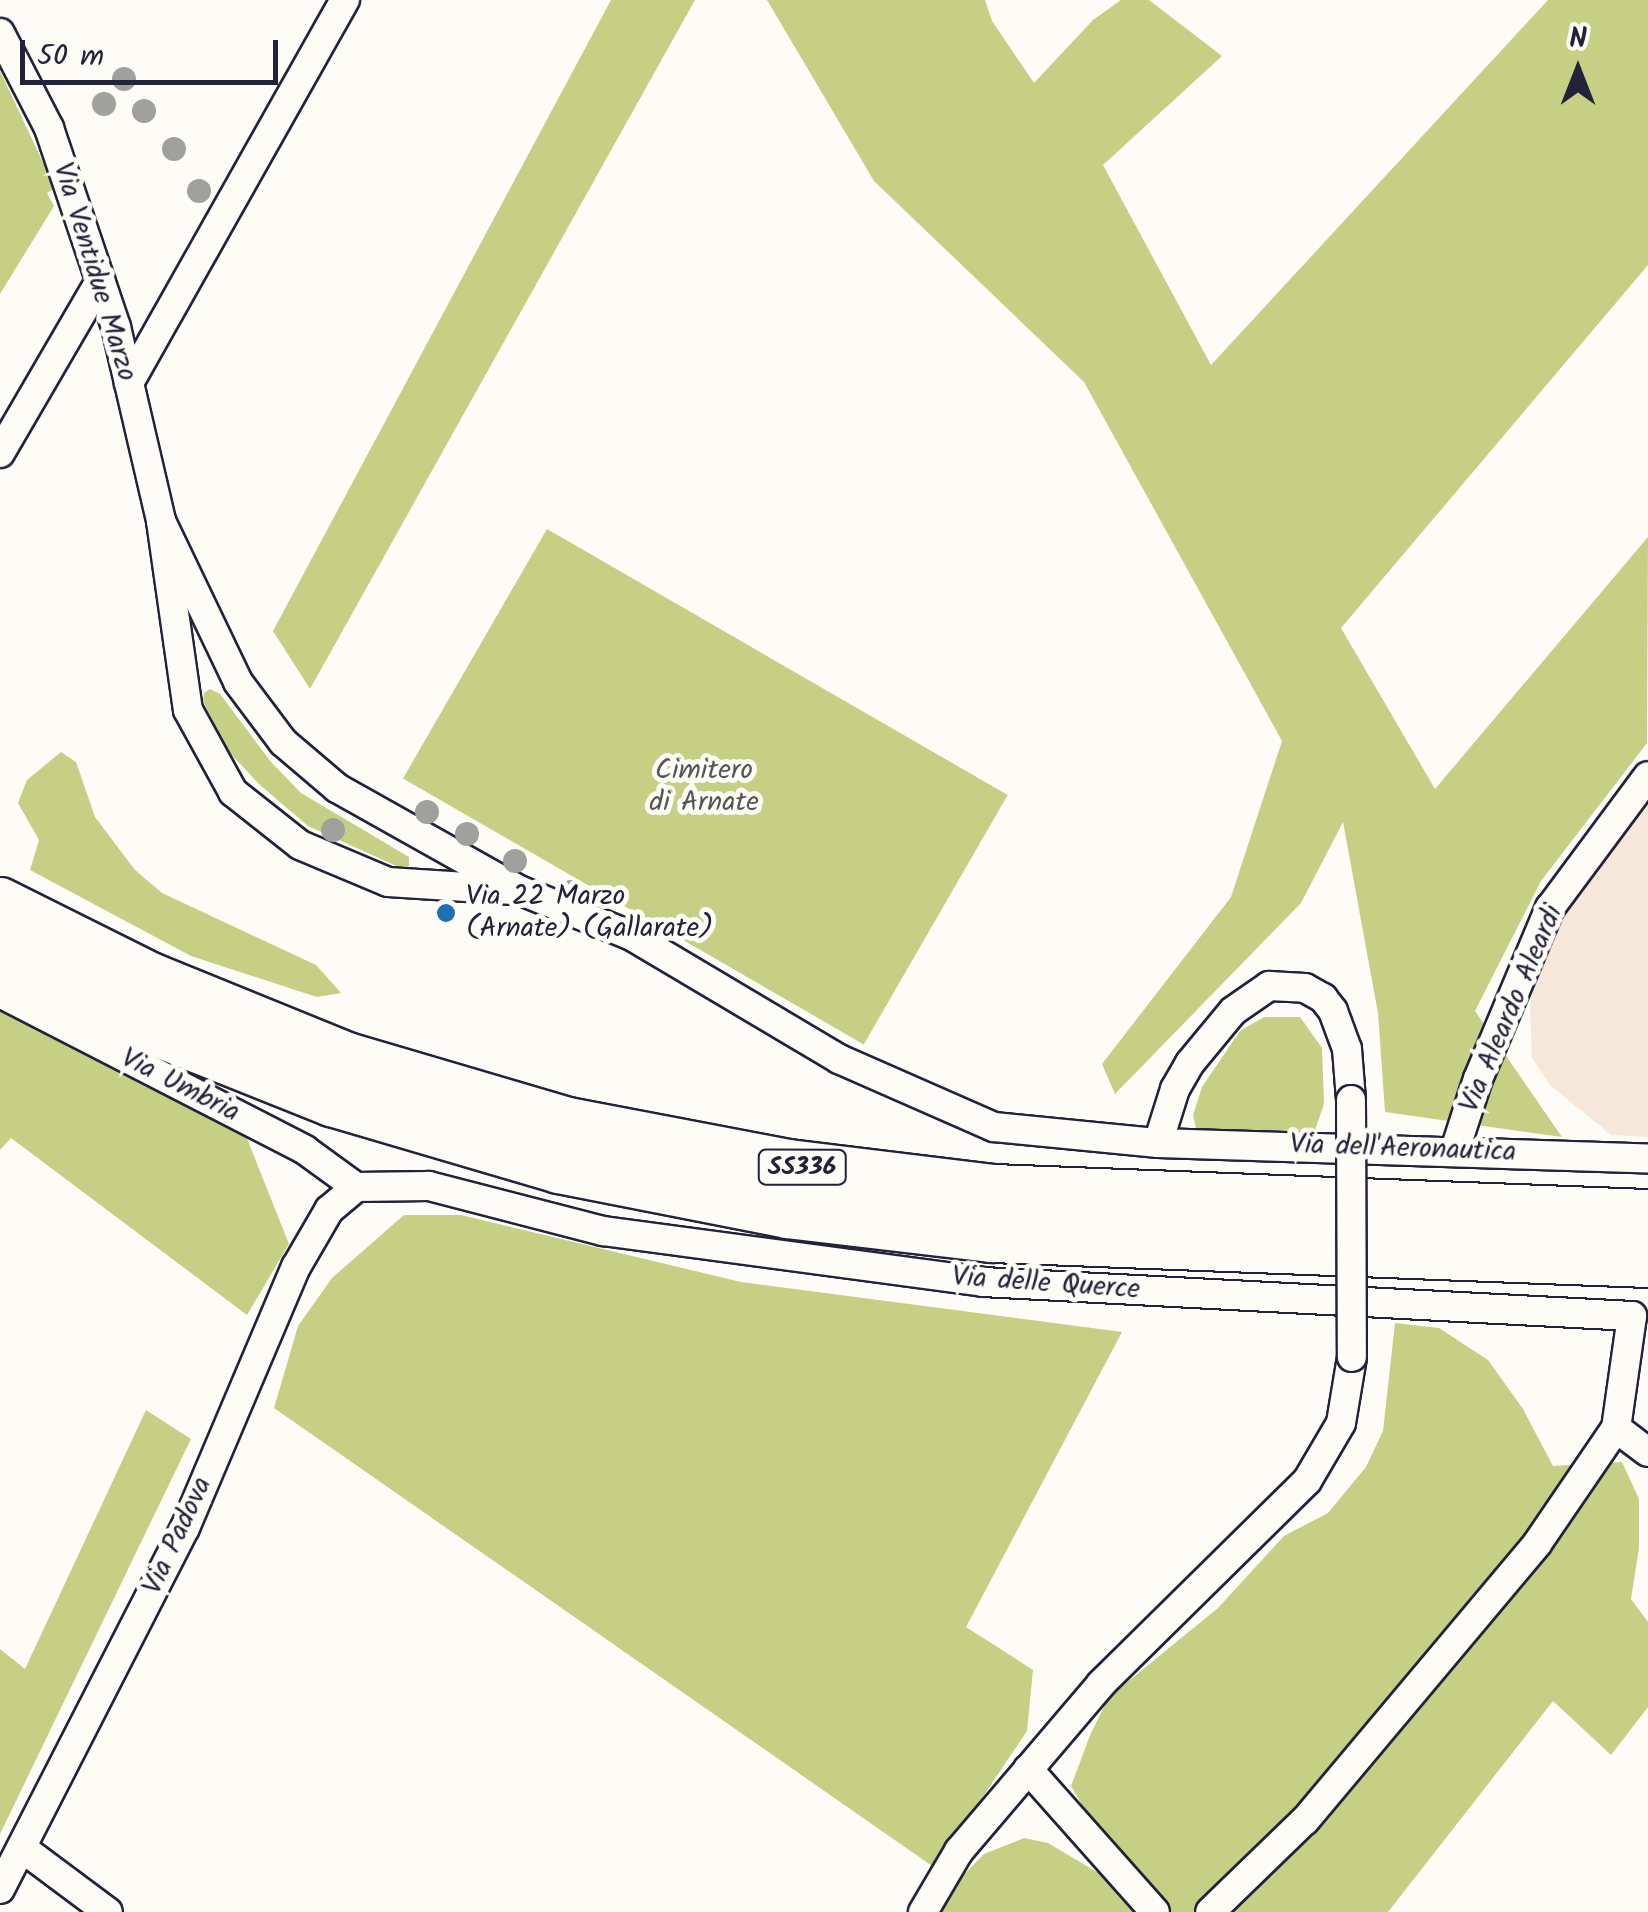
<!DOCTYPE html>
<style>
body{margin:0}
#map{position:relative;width:1648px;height:1912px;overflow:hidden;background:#fdfcf7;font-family:Kalam,sans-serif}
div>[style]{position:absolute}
.built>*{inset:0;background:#f6e7db}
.green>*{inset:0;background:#c5d084;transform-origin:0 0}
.roads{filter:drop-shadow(2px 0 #22223b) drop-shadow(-2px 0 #22223b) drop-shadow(0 2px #22223b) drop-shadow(0 -2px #22223b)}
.street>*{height:28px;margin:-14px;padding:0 14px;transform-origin:14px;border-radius:14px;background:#fdfcf7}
.highway>*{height:50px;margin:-25px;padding:0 25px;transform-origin:25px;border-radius:25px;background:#fdfcf7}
.bridges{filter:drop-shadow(2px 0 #22223b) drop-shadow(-2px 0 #22223b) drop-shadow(0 2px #22223b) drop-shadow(0 -2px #22223b)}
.street-bridge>*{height:28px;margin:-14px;padding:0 14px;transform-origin:14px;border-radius:14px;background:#fdfcf7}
.trees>*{width:24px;height:24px;margin:-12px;border-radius:50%;background:#a0a19c}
.dots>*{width:28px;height:28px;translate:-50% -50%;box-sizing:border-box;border:5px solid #fdfcf7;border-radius:50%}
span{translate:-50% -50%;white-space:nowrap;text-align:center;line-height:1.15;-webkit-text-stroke:10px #fdfcf7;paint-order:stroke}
.shield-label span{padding:2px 8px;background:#fdfcf7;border:2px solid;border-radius:8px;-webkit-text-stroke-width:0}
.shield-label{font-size:25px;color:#22223b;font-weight:700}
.street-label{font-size:28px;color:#22223b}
.park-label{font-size:28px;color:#535651}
.poi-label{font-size:28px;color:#22223b}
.left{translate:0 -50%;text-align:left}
.north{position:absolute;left:1528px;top:20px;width:100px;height:100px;-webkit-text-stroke:8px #fdfcf7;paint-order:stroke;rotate:0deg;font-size:28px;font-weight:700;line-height:40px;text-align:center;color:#22223b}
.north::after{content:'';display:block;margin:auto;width:35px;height:45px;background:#22223b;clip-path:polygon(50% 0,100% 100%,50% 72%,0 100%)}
.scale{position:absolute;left:20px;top:40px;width:258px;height:45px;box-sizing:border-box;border:5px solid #22223b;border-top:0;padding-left:12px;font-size:30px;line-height:35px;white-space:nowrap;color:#22223b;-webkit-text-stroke:8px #fdfcf7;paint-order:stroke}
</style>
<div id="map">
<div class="built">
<i style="clip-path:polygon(1648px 805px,1648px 1137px,1611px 1135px,1550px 1085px,1532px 1058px,1530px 1008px,1535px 974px,1558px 917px)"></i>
</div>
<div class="green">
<i style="clip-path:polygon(611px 0,695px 0,310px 689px,273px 631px)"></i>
<i style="clip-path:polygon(767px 0,985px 0,992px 21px,1034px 83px,1093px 20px,1121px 0,1149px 0,1222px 56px,1103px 165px,1211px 365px,1548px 0,1648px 0,1648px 265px,1341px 628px,1435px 789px,1648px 537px,1647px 743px,1541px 881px,1475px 1011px,1562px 1137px,1385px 1112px,1378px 1013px,1343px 822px,1301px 903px,1115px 1094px,1102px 1064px,1231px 897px,1282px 741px,1084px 382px,874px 181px)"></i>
<i style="clip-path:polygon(0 71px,55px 188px,47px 193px,54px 206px,0 294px)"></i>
<i style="left:547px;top:529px;width:532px;height:288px;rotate:30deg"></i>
<i style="clip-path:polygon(210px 689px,220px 694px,271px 762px,301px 793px,409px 857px,409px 866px,403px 869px,308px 826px,260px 785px,228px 751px,203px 701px,204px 693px)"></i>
<i style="clip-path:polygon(61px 752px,76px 762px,95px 817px,135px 870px,162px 893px,316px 965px,341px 993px,317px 997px,191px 956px,30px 870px,39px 840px,18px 803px,27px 780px)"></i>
<i style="clip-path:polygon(0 1002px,242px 1126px,289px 1244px,247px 1315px,11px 1138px,0 1150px)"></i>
<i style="clip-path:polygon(1264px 1017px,1300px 1017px,1322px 1048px,1324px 1104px,1314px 1133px,1250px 1135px,1196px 1128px,1193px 1115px,1202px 1087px,1240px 1031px)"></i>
<i style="clip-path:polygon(404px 1215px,461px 1215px,741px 1282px,1122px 1332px,966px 1627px,1033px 1670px,1027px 1731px,935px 1868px,274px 1408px,298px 1326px,332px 1278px)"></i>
<i style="clip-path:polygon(1395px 1323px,1439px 1328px,1488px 1360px,1523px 1409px,1553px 1466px,1622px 1462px,1639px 1499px,1639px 1548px,1631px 1599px,1648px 1622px,1648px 1707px,1611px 1755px,1553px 1701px,1388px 1912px,1171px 1912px,1098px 1832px,1071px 1786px,1091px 1733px,1109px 1697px,1218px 1608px,1284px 1536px,1328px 1513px,1366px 1467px,1383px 1431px)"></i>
<i style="clip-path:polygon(146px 1410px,191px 1439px,0 1834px,0 1649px,25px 1669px)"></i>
<i style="clip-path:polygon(1024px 1838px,1048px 1843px,1100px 1874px,1134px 1912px,936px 1912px,949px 1890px,984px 1854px)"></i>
</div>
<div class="roads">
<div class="street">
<i style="left:0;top:33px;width:107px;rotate:62.7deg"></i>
<i style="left:49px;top:128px;width:210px;rotate:71.4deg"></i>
<i style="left:116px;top:327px;width:199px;rotate:76.9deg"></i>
<i style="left:161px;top:521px;width:191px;rotate:81.9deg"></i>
<i style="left:188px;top:710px;width:94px;rotate:61.2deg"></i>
<i style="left:233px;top:792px;width:85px;rotate:38.3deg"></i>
<i style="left:300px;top:845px;width:95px;rotate:22.8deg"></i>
<i style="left:388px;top:882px;width:125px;rotate:3.7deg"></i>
<i style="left:129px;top:383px;width:440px;rotate:-60.6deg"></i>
<i style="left:0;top:453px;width:199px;rotate:-59.8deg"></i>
<i style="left:161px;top:521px;width:178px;rotate:64.4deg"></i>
<i style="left:238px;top:682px;width:75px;rotate:53.1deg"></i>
<i style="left:283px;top:742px;width:71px;rotate:40.4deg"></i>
<i style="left:337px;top:788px;width:209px;rotate:29.3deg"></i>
<i style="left:519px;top:890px;width:122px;rotate:22.2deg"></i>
<i style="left:632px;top:936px;width:241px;rotate:30.7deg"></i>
<i style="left:839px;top:1059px;width:169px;rotate:23.7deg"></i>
<i style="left:994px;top:1127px;width:165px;rotate:5.6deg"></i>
<i style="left:1158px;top:1143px;width:490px;rotate:1.8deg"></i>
<i style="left:0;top:993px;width:343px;rotate:27.2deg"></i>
<i style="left:305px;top:1150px;width:63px;rotate:36deg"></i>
<i style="left:1158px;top:1143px;width:57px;rotate:-72.5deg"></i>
<i style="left:1175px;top:1089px;width:30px;rotate:-60deg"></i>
<i style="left:1190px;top:1063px;width:67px;rotate:-50.4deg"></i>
<i style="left:1233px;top:1011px;width:44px;rotate:-34.8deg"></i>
<i style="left:1269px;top:986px;width:36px;rotate:3deg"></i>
<i style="left:1305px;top:988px;width:21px;rotate:29deg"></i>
<i style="left:1323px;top:998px;width:16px;rotate:52deg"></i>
<i style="left:1333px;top:1011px;width:40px;rotate:69.8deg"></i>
<i style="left:1347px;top:1049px;width:51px;rotate:85.5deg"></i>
<i style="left:1455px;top:1150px;width:75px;rotate:-72.1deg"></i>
<i style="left:1478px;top:1079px;width:186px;rotate:-67.2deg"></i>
<i style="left:1550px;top:908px;width:164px;rotate:-53.4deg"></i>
<i style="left:356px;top:1187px;width:73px;rotate:-0.8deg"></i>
<i style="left:429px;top:1186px;width:180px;rotate:14.5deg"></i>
<i style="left:603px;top:1231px;width:383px;rotate:7.6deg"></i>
<i style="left:983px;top:1282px;width:650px;rotate:3deg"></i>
<i style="left:1632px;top:1316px;width:113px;rotate:98.1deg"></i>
<i style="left:1616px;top:1428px;width:140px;rotate:124.3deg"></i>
<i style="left:1537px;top:1544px;width:361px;rotate:130deg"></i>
<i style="left:1305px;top:1820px;width:132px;rotate:135.9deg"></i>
<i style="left:1616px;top:1428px;width:40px;rotate:37deg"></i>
<i style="left:1028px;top:1769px;width:191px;rotate:48.4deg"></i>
<i style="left:22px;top:1848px;width:107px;rotate:36.7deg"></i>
<i style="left:0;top:1889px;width:406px;rotate:-62.9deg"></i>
<i style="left:185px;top:1528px;width:284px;rotate:-67deg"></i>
<i style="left:296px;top:1267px;width:66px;rotate:-59.9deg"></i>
<i style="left:329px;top:1210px;width:35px;rotate:-40deg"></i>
<i style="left:923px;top:1912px;width:71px;rotate:-59.5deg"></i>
<i style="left:959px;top:1851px;width:219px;rotate:-49.6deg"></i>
<i style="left:1101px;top:1684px;width:289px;rotate:-44.6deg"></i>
<i style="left:1307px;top:1481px;width:67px;rotate:-59.6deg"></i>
<i style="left:1341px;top:1423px;width:67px;rotate:-80.5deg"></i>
</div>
<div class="highway">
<i style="left:0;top:903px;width:168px;rotate:26.6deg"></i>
<i style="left:150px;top:978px;width:213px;rotate:22.1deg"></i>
<i style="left:347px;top:1058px;width:230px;rotate:16.4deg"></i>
<i style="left:568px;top:1123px;width:225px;rotate:10.8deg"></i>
<i style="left:789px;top:1165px;width:206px;rotate:7deg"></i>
<i style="left:993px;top:1190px;width:655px;rotate:2.19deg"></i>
<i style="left:0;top:956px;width:144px;rotate:26.4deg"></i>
<i style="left:129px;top:1020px;width:219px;rotate:21.8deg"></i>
<i style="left:332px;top:1101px;width:237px;rotate:16.4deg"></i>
<i style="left:559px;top:1168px;width:233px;rotate:11.1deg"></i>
<i style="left:788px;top:1213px;width:205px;rotate:6.7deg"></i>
<i style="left:992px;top:1237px;width:656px;rotate:2.18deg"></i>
</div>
</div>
<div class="bridges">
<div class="street-bridge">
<i style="left:1351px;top:1100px;width:257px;rotate:89.8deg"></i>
</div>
</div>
<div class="trees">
<i style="left:124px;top:79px"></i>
<i style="left:104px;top:104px"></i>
<i style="left:144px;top:111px"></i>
<i style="left:174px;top:149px"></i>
<i style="left:199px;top:191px"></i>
<i style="left:427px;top:812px"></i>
<i style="left:333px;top:830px"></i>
<i style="left:467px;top:834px"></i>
<i style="left:515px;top:861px"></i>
<i style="left:571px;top:892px"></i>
</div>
<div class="dots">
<i style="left:446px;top:913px;background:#1f6fb2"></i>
</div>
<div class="shield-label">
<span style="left:802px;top:1167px">SS336</span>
</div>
<div class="street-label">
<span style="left:94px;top:272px;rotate:73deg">Via Ventidue Marzo</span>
<span style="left:1512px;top:1009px;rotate:-67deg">Via Aleardo Aleardi</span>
<span style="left:180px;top:1086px;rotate:27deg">Via Umbria</span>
<span style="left:1403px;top:1149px;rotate:2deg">Via dell'Aeronautica</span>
<span style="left:1046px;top:1284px;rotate:4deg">Via delle Querce</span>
<span style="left:178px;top:1536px;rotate:-65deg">Via Padova</span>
</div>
<div class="park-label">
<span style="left:704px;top:787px">Cimitero<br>di Arnate</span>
</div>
<div class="poi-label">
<span class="left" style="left:466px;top:913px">Via 22 Marzo<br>(Arnate) (Gallarate)</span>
</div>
<div class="north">N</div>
<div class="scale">50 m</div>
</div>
